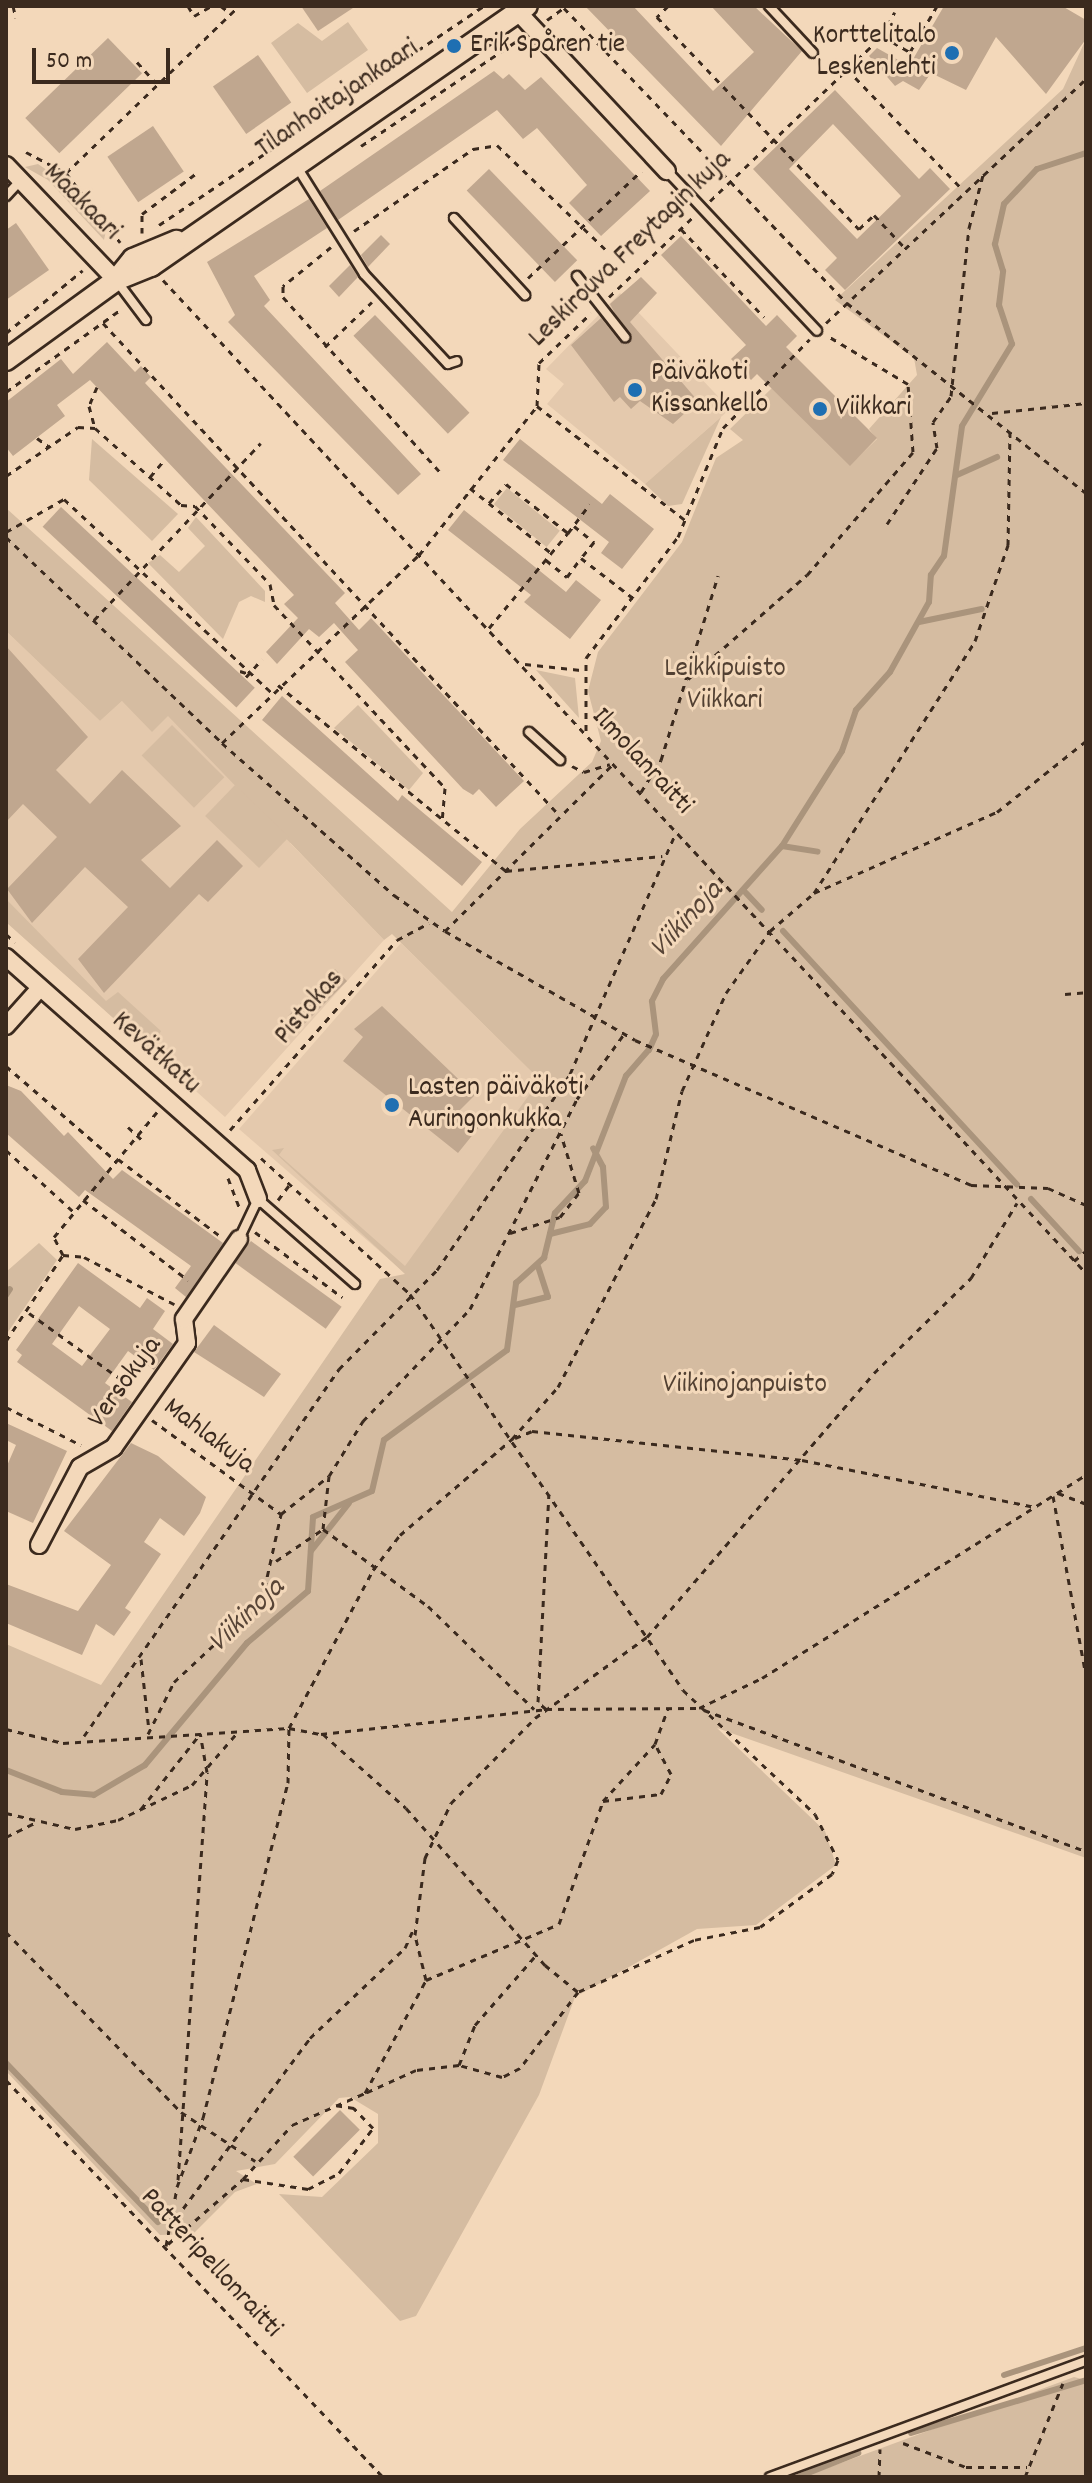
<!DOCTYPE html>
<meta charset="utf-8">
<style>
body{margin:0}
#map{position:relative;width:1092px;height:2483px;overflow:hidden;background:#f3d8ba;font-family:Dekko,sans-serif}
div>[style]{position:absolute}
.built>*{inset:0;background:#e4c9ad}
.green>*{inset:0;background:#d5bca1;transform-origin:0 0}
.stream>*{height:6px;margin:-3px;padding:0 3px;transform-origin:3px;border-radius:3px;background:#aa947c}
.building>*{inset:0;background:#c0a78f;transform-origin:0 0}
.path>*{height:3px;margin-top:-1.5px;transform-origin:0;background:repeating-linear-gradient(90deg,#3b2a1e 0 6px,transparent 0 12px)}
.roads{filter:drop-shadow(2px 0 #3b2a1e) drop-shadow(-2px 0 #3b2a1e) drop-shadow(0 2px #3b2a1e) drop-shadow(0 -2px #3b2a1e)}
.service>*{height:8px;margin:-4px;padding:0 4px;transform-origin:4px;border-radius:4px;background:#f3d8ba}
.minor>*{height:16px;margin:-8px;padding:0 8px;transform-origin:8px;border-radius:8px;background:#f3d8ba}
.tertiary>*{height:20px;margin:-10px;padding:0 10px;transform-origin:10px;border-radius:10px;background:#f3d8ba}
.path-bridge>*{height:3px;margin-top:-1.5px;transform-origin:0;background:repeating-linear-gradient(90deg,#3b2a1e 0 6px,transparent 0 12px)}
.dots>*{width:22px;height:22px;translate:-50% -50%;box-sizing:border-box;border:4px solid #f3d8ba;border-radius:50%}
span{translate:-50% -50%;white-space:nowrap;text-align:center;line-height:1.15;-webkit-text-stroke:6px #f3d8ba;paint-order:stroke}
.poi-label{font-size:28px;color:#3b2a1e}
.right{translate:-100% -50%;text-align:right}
.left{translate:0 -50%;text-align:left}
.street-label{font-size:28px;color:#3b2a1e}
.park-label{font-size:28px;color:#524032}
.water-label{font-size:30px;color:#574436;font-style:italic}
.frame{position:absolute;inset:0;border:8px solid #3b2a1e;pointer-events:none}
.scale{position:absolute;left:32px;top:48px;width:138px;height:36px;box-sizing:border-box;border:4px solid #3b2a1e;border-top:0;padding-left:10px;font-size:24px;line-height:28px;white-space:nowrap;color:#3b2a1e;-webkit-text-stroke:6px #f3d8ba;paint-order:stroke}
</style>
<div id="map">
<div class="built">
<i style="clip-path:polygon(620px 293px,730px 409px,645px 484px,547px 404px,564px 384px,546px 369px)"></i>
<i style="clip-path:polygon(6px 631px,100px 721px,122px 701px,168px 715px,296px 837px,290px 843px,384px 940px,225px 1117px,6px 922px)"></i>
<i style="clip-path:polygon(401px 943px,540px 1080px,406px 1274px,239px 1129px)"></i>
</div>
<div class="green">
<i style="clip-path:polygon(348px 22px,368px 50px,307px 93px,271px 43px,298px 23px,322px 41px)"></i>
<i style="clip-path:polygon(1086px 39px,1086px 1858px,717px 1728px,825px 1831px,836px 1865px,756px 1925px,697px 1929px,575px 1997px,539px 2095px,416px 2316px,400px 2321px,279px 2194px,322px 2197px,378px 2143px,378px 2114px,350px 2097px,339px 2098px,275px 2164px,236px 2171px,257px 2184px,235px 2192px,193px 2234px,160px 2235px,6px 2071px,6px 1644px,101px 1685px,380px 1279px,405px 1274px,272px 1150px,284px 1148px,279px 1155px,405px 1266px,540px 1080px,392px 934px,384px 940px,168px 716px,152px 732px,122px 701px,100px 721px,6px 631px,6px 508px,452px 912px,520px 829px,592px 762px,601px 741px,588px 691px,598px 652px,682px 542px,716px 458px,743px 440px,730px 429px,772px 388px,850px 465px,877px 439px,869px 429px,917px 375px,914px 358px,835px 300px,1063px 89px)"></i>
<i style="clip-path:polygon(38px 164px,70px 186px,106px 230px,104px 240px,48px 180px,25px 167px)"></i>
<i style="clip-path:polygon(721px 417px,682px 504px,668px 506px,645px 484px)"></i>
<i style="clip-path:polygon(92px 439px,178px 514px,152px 541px,89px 480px)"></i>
<i style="left:507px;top:488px;width:68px;height:21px;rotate:39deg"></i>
<i style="clip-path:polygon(196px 517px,265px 591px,265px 602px,251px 596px,239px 602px,223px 639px,148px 563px,160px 555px,179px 572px,205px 546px,188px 528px)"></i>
<i style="clip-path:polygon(536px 670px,575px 678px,579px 718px)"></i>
<i style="clip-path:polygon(358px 705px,423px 773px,409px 790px,334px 728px)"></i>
<i style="left:172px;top:725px;width:74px;height:43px;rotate:45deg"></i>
<i style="left:235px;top:785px;width:75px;height:43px;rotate:44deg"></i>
<i style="clip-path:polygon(6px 899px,106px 1001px,118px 992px,161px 1031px,150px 1051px,6px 922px)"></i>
<i style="clip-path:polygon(39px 1243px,57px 1260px,6px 1335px,6px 1272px)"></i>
<i style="clip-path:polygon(1074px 2377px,1086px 2380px,1086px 2477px,803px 2477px)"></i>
</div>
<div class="stream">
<i style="left:957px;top:475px;width:44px;rotate:-24.2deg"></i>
<i style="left:919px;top:622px;width:64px;rotate:-11.7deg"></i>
<i style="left:782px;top:846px;width:36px;rotate:9deg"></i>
<i style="left:746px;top:893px;width:23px;rotate:47deg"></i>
<i style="left:783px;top:931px;width:345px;rotate:47.3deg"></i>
<i style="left:1031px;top:1199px;width:71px;rotate:47.3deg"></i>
<i style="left:550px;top:1234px;width:41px;rotate:-14deg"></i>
<i style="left:590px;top:1224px;width:23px;rotate:-47deg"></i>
<i style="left:606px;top:1207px;width:40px;rotate:-94.3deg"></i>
<i style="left:603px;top:1167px;width:21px;rotate:-118deg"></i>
<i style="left:6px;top:1295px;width:7px;rotate:-56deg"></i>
<i style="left:515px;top:1305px;width:34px;rotate:-14deg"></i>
<i style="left:548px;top:1297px;width:32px;rotate:-108deg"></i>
<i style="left:311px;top:1551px;width:61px;rotate:-51.6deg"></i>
<i style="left:6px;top:1770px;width:60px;rotate:21.4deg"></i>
<i style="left:62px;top:1792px;width:32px;rotate:5deg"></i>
<i style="left:94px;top:1795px;width:59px;rotate:-30.5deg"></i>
<i style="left:145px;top:1765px;width:159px;rotate:-50.1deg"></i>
<i style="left:247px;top:1643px;width:80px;rotate:-40.4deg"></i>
<i style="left:308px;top:1591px;width:74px;rotate:-86.1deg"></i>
<i style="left:313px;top:1517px;width:64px;rotate:-23.8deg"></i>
<i style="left:372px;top:1491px;width:52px;rotate:-76.8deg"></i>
<i style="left:384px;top:1440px;width:152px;rotate:-36.2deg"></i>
<i style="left:507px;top:1350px;width:68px;rotate:-82.3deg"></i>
<i style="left:516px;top:1283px;width:38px;rotate:-42deg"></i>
<i style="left:544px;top:1258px;width:46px;rotate:-76.3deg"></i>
<i style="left:555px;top:1213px;width:44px;rotate:-46.8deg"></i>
<i style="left:585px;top:1181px;width:113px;rotate:-68.7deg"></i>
<i style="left:626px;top:1076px;width:35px;rotate:-49deg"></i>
<i style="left:649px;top:1050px;width:17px;rotate:-66deg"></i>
<i style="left:656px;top:1034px;width:33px;rotate:-97deg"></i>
<i style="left:652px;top:1001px;width:25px;rotate:-63deg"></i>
<i style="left:663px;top:979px;width:178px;rotate:-48.2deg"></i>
<i style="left:782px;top:846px;width:112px;rotate:-57.7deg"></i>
<i style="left:842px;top:751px;width:43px;rotate:-71.1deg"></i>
<i style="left:856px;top:710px;width:51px;rotate:-48.2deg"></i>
<i style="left:890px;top:672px;width:80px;rotate:-60.9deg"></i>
<i style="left:929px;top:602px;width:27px;rotate:-86deg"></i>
<i style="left:931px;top:575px;width:23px;rotate:-56deg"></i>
<i style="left:944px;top:556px;width:131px;rotate:-82.1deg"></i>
<i style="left:962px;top:426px;width:96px;rotate:-58.6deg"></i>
<i style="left:1012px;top:344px;width:41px;rotate:-108.4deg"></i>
<i style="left:999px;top:305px;width:34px;rotate:-83deg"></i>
<i style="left:1003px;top:271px;width:28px;rotate:-107deg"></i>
<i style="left:995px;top:244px;width:41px;rotate:-77.3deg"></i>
<i style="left:1004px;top:204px;width:48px;rotate:-46.7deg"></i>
<i style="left:1037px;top:169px;width:52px;rotate:-18.1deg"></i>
<i style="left:6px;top:2063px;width:220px;rotate:46.3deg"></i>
<i style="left:1004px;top:2375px;width:86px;rotate:-18.2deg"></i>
<i style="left:911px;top:2433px;width:183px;rotate:-16.8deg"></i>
<i style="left:798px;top:2477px;width:65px;rotate:-21.8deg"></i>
</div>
<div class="building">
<i style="clip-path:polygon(301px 6px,356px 6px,318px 31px)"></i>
<i style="clip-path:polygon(585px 6px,633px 6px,713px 91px,754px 52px,711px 6px,754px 6px,802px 51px,721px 146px)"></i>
<i style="clip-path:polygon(944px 6px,1062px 6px,1086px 20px,1086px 39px,1046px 94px,996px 37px,966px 90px,931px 73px,919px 90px,903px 81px,895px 86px,869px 56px,877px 48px,909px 66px)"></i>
<i style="left:108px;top:38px;width:49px;height:115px;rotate:46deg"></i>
<i style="left:258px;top:55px;width:58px;height:55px;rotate:55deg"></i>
<i style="clip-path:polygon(494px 71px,503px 79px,509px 74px,525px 90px,541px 77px,650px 191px,601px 236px,569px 203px,587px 185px,537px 128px,523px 139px,497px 110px,338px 220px,320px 191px)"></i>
<i style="clip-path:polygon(evenodd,835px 90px,919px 179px,930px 168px,950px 189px,845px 290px,825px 270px,837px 258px,753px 169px,835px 90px,833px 124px,901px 196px,857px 239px,789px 169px,833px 124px)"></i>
<i style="left:153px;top:126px;width:55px;height:55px;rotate:56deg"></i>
<i style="left:489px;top:169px;width:127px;height:31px;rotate:46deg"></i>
<i style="clip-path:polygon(309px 199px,327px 228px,254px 276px,270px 300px,264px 306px,421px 474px,398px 495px,228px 322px,235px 315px,207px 262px)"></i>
<i style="clip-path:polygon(16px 223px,49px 270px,6px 300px,6px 230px)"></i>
<i style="clip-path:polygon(381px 235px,390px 244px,368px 267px,361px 255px)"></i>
<i style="clip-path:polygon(681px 236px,766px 326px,777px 315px,797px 336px,786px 347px,877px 438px,850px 466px,757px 374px,751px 380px,731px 359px,746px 345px,661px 255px)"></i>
<i style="clip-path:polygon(350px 265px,358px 277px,339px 297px,329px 286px)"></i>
<i style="clip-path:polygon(641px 277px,657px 293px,630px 322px,698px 401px,673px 424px,640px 401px,631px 409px,620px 397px,614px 402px,571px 345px,601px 318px,620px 342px,630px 342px,610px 304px)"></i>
<i style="left:375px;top:315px;width:136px;height:30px;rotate:46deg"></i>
<i style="clip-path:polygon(107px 342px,135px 372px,141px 366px,151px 377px,145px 383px,345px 593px,335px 603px,359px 630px,371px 618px,524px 781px,496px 807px,479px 789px,473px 795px,463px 789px,345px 662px,358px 650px,334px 623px,319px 637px,309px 629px,277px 664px,266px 652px,298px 618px,284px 604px,294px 595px,90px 380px,57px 405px,65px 416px,13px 456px,6px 447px,6px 402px,61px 359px,73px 374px)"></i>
<i style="clip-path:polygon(520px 439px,602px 504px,610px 494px,654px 529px,622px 569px,601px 553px,609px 542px,503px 460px)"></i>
<i style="left:61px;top:507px;width:265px;height:27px;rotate:43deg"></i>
<i style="clip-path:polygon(464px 510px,566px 592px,576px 580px,601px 600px,570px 639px,524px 602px,531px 595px,448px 530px)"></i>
<i style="clip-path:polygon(6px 646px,88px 737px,56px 770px,90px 804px,122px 770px,181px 826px,141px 860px,170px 888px,217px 840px,243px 866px,208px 902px,199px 894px,104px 993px,78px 959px,128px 907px,85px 867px,32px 923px,7px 889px,57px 837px,23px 804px,6px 822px)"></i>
<i style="clip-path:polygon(282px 696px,398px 801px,402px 795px,482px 862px,462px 886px,262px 720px)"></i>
<i style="left:335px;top:969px;width:17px;height:66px;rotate:45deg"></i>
<i style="clip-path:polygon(382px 1006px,475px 1095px,459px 1111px,479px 1127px,458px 1153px,343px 1061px,363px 1037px,354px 1029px)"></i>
<i style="clip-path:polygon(6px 1085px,21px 1091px,64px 1136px,68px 1132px,113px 1179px,122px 1170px,223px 1243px,186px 1297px,175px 1288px,191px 1266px,85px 1190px,79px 1197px,6px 1133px)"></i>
<i style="left:251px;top:1241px;width:112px;height:27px;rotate:36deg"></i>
<i style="clip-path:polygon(evenodd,78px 1263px,140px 1308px,147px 1298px,165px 1311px,153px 1329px,173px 1344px,154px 1370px,128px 1351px,105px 1383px,132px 1402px,112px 1431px,17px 1362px,22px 1355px,16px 1350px,78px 1263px,79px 1306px,110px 1329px,82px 1366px,52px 1344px,79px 1306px)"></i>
<i style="clip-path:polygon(214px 1325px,281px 1374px,264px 1397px,194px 1352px)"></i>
<i style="clip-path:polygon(6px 1423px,67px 1451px,33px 1523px,6px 1511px,6px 1468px,16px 1445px,6px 1440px)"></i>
<i style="clip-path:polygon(131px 1443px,158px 1456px,206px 1497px,200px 1513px,184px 1536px,160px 1518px,144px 1542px,161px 1554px,125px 1608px,131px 1612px,114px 1636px,96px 1624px,82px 1655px,6px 1623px,6px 1584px,78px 1611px,111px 1565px,64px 1531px)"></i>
<i style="left:340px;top:2110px;width:28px;height:66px;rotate:45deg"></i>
</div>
<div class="path">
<i style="left:13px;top:6px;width:12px;rotate:76deg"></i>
<i style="left:188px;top:6px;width:12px;rotate:59deg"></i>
<i style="left:194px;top:16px;width:20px;rotate:-30deg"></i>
<i style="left:221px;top:6px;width:11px;rotate:38deg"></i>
<i style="left:668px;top:6px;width:16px;rotate:135deg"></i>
<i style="left:657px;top:17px;width:293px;rotate:46.4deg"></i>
<i style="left:859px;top:229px;width:21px;rotate:-43deg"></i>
<i style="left:874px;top:215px;width:45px;rotate:46.8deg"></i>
<i style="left:564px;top:8px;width:409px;rotate:46.2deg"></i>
<i style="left:847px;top:303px;width:305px;rotate:38.5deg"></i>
<i style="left:547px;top:20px;width:24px;rotate:-36deg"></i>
<i style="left:882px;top:36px;width:27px;rotate:-62deg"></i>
<i style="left:137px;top:62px;width:28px;rotate:48deg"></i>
<i style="left:847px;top:69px;width:168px;rotate:46.2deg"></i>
<i style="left:361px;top:146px;width:193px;rotate:-34deg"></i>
<i style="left:26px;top:152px;width:45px;rotate:27.7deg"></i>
<i style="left:66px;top:173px;width:88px;rotate:52deg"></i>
<i style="left:66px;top:173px;width:240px;rotate:-44deg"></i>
<i style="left:710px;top:201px;width:238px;rotate:-43.8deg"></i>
<i style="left:882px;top:36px;width:32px;rotate:30deg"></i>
<i style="left:910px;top:52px;width:53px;rotate:-59.6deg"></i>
<i style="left:159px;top:225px;width:392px;rotate:-34deg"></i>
<i style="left:681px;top:229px;width:121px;rotate:46.7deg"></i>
<i style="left:354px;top:231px;width:145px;rotate:-34.6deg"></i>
<i style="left:473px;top:149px;width:24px;rotate:-9deg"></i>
<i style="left:497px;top:145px;width:150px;rotate:43.9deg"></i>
<i style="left:142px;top:233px;width:19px;rotate:-90deg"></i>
<i style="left:142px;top:214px;width:70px;rotate:-36.9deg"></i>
<i style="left:331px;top:247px;width:62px;rotate:140.9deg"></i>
<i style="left:283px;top:286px;width:11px;rotate:90deg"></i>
<i style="left:283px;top:297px;width:234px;rotate:48.1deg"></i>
<i style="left:528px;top:278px;width:156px;rotate:-43.4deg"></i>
<i style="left:163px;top:280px;width:1356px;rotate:47.09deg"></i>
<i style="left:609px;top:297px;width:116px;rotate:-43.6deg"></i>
<i style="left:103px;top:323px;width:672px;rotate:47.17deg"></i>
<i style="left:826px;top:323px;width:357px;rotate:-43.2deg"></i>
<i style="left:6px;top:333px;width:99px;rotate:-39.3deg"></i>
<i style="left:325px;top:347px;width:65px;rotate:-43.8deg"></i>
<i style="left:97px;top:387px;width:21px;rotate:113deg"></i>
<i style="left:89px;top:406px;width:23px;rotate:75deg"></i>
<i style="left:95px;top:428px;width:115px;rotate:41.8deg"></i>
<i style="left:181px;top:505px;width:14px;rotate:4deg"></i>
<i style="left:195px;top:506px;width:108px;rotate:46.1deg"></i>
<i style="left:270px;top:584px;width:21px;rotate:79deg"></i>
<i style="left:274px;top:605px;width:250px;rotate:46.9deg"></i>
<i style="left:445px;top:788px;width:32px;rotate:95deg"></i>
<i style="left:6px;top:392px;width:140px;rotate:-35.7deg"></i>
<i style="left:537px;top:406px;width:187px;rotate:37.6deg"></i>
<i style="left:992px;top:413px;width:95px;rotate:-6.1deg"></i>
<i style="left:37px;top:438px;width:14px;rotate:36deg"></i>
<i style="left:6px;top:476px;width:87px;rotate:-34.2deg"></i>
<i style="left:78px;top:427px;width:17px;rotate:3deg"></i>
<i style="left:150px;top:477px;width:23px;rotate:-50deg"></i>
<i style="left:470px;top:488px;width:104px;rotate:38.7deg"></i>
<i style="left:489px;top:503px;width:25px;rotate:-48deg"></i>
<i style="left:506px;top:484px;width:79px;rotate:38.3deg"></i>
<i style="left:568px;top:533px;width:36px;rotate:-53deg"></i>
<i style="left:887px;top:524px;width:91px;rotate:-56.7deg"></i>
<i style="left:937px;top:448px;width:26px;rotate:-99deg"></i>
<i style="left:933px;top:422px;width:32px;rotate:-55deg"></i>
<i style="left:951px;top:396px;width:169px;rotate:-83.9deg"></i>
<i style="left:969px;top:228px;width:55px;rotate:-75.2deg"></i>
<i style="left:574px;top:526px;width:26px;rotate:39deg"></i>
<i style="left:594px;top:542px;width:21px;rotate:129deg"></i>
<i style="left:6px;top:532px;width:67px;rotate:-29.6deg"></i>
<i style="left:64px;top:499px;width:283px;rotate:43deg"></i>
<i style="left:6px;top:537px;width:298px;rotate:43.6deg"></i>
<i style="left:222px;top:743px;width:230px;rotate:41.5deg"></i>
<i style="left:394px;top:895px;width:62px;rotate:35.2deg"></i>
<i style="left:445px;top:931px;width:238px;rotate:-44.8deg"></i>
<i style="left:546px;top:560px;width:27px;rotate:39deg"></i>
<i style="left:567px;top:577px;width:24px;rotate:-54deg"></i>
<i style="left:581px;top:558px;width:66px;rotate:37.6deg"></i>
<i style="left:94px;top:620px;width:243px;rotate:-46.7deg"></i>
<i style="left:489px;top:628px;width:124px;rotate:-50.3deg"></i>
<i style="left:525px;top:664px;width:56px;rotate:6.1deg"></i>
<i style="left:240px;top:671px;width:9px;rotate:18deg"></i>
<i style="left:688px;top:679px;width:158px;rotate:-41.2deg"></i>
<i style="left:807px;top:575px;width:162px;rotate:-49.2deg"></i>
<i style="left:913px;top:452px;width:68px;rotate:-94.2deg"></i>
<i style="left:908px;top:384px;width:93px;rotate:-149deg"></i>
<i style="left:278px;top:685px;width:294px;rotate:39.2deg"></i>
<i style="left:506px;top:871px;width:157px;rotate:-5.5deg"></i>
<i style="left:586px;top:731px;width:73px;rotate:-90deg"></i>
<i style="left:586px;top:658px;width:152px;rotate:-52.8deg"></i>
<i style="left:678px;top:537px;width:118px;rotate:-67.6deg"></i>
<i style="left:723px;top:428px;width:124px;rotate:-45.7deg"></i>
<i style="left:222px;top:743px;width:272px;rotate:-43.7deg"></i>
<i style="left:419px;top:555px;width:190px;rotate:-51.6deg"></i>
<i style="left:537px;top:406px;width:43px;rotate:-87.3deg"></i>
<i style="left:539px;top:363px;width:72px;rotate:-43.9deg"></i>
<i style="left:572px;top:766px;width:13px;rotate:27deg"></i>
<i style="left:584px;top:772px;width:27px;rotate:-17deg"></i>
<i style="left:641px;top:792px;width:38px;rotate:-58deg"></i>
<i style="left:661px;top:760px;width:193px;rotate:-72.8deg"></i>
<i style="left:814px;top:893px;width:200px;rotate:-23.9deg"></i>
<i style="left:997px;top:812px;width:114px;rotate:-38.6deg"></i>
<i style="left:445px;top:931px;width:219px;rotate:29.8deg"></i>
<i style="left:635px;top:1040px;width:366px;rotate:23.3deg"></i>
<i style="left:971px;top:1185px;width:77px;rotate:2.2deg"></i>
<i style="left:1048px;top:1188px;width:42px;rotate:24.1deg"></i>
<i style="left:6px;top:934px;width:12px;rotate:42deg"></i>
<i style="left:1065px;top:994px;width:21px;rotate:-5deg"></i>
<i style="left:6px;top:1066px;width:145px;rotate:40.8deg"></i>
<i style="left:157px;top:1112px;width:61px;rotate:129.7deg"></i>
<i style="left:118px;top:1159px;width:126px;rotate:37deg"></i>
<i style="left:128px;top:1127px;width:23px;rotate:43deg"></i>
<i style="left:230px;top:1130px;width:253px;rotate:-48.7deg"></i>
<i style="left:397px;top:940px;width:36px;rotate:-28deg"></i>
<i style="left:6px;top:1150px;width:92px;rotate:42.4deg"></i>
<i style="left:261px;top:1158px;width:202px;rotate:42.4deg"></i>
<i style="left:410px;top:1294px;width:481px;rotate:55.4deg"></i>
<i style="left:683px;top:1690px;width:181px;rotate:43.2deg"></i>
<i style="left:815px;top:1814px;width:51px;rotate:63.4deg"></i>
<i style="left:838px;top:1860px;width:15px;rotate:113deg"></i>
<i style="left:832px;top:1874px;width:89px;rotate:143.6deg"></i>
<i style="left:760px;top:1927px;width:67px;rotate:168.9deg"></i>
<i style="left:694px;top:1940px;width:127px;rotate:155.9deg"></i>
<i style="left:578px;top:1992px;width:96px;rotate:127.3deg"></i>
<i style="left:520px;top:2068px;width:20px;rotate:153deg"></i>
<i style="left:502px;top:2077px;width:45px;rotate:-164.4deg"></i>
<i style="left:459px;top:2065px;width:43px;rotate:173.4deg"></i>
<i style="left:416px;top:2070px;width:56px;rotate:155.7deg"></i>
<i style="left:228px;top:1178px;width:31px;rotate:69deg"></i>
<i style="left:83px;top:1200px;width:132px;rotate:37.3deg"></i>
<i style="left:278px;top:1200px;width:20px;rotate:-53deg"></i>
<i style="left:255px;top:1232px;width:109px;rotate:36.8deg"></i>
<i style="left:510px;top:1233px;width:52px;rotate:-17.7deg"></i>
<i style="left:560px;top:1217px;width:31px;rotate:-52deg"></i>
<i style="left:579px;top:1193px;width:62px;rotate:-107deg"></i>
<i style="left:63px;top:1255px;width:21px;rotate:5deg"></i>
<i style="left:84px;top:1257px;width:102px;rotate:27.6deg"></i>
<i style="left:1074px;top:1261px;width:16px;rotate:-40deg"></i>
<i style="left:29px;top:1313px;width:128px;rotate:35.8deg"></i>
<i style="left:6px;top:1341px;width:103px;rotate:-56.5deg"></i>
<i style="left:63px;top:1255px;width:20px;rotate:-117deg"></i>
<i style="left:54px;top:1237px;width:101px;rotate:-50.6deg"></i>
<i style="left:6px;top:1407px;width:84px;rotate:26.9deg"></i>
<i style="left:152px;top:1420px;width:160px;rotate:36.1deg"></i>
<i style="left:515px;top:1438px;width:18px;rotate:-22deg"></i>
<i style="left:532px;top:1431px;width:272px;rotate:6.1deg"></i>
<i style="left:802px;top:1460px;width:239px;rotate:11.4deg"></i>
<i style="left:1058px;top:1493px;width:30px;rotate:21deg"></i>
<i style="left:1053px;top:1496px;width:182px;rotate:79.6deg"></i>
<i style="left:323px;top:1529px;width:130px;rotate:36.3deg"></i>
<i style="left:428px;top:1606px;width:148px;rotate:44.2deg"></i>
<i style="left:276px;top:1561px;width:57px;rotate:-34.2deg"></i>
<i style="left:323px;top:1529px;width:53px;rotate:-83.5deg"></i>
<i style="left:141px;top:1659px;width:71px;rotate:83.6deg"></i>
<i style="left:699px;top:1708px;width:70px;rotate:-25.5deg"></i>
<i style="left:762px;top:1678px;width:382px;rotate:-32.1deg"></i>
<i style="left:546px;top:1709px;width:11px;rotate:-139deg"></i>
<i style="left:538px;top:1702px;width:208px;rotate:-87deg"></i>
<i style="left:704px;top:1710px;width:407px;rotate:20.3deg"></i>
<i style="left:6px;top:1729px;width:59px;rotate:13.8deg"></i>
<i style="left:63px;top:1743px;width:226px;rotate:-3.8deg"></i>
<i style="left:289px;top:1728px;width:33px;rotate:11deg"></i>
<i style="left:321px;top:1734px;width:226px;rotate:-6.3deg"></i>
<i style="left:546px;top:1709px;width:150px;rotate:-0.4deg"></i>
<i style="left:148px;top:1734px;width:58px;rotate:-63.4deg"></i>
<i style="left:174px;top:1682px;width:120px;rotate:-43deg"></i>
<i style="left:262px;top:1600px;width:88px;rotate:-77.5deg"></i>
<i style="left:281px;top:1514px;width:61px;rotate:-38.4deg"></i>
<i style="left:329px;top:1476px;width:65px;rotate:-58.3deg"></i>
<i style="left:363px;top:1421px;width:155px;rotate:-46.3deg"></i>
<i style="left:470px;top:1309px;width:236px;rotate:-63deg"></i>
<i style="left:577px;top:1099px;width:80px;rotate:-54.1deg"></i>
<i style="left:323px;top:1734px;width:111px;rotate:41.7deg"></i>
<i style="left:406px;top:1808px;width:210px;rotate:48.5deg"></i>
<i style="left:545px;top:1965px;width:43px;rotate:39.3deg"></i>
<i style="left:84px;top:1736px;width:447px;rotate:-55.2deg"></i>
<i style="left:339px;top:1369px;width:139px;rotate:-45.3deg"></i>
<i style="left:437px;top:1270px;width:237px;rotate:-55.8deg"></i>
<i style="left:570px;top:1074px;width:264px;rotate:-66.3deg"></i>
<i style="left:603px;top:1801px;width:58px;rotate:-6.9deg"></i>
<i style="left:661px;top:1794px;width:22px;rotate:-63deg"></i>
<i style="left:671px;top:1774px;width:34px;rotate:-118deg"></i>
<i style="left:141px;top:1809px;width:95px;rotate:-51.8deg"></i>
<i style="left:6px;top:1813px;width:71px;rotate:13.1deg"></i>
<i style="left:75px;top:1829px;width:44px;rotate:-11.8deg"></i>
<i style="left:118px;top:1820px;width:82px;rotate:-25.3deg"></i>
<i style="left:192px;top:1785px;width:69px;rotate:-49.1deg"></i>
<i style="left:6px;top:1837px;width:32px;rotate:-26deg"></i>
<i style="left:6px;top:1932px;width:251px;rotate:45.8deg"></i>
<i style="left:181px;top:2112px;width:89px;rotate:33.5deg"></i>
<i style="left:426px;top:1980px;width:46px;rotate:-103.7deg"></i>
<i style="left:415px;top:1935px;width:78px;rotate:-82.6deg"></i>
<i style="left:425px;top:1858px;width:61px;rotate:-64.7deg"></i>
<i style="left:451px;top:1803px;width:120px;rotate:-45.3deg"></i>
<i style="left:535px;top:1718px;width:138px;rotate:-35.9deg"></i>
<i style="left:647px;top:1637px;width:348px;rotate:-49.3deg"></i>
<i style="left:874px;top:1373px;width:136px;rotate:-44.4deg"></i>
<i style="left:971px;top:1278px;width:88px;rotate:-58.5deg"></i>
<i style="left:459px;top:2065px;width:43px;rotate:-68.2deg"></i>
<i style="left:475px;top:2025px;width:94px;rotate:-48.9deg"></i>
<i style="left:6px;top:2080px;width:547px;rotate:46.48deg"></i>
<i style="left:243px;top:2179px;width:73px;rotate:-47.8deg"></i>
<i style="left:292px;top:2125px;width:80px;rotate:-23.7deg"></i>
<i style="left:365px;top:2093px;width:128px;rotate:-61.6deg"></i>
<i style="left:426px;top:1980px;width:144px;rotate:-22.8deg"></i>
<i style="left:559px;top:1924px;width:131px;rotate:-70.3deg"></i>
<i style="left:603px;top:1801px;width:77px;rotate:-47.6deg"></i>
<i style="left:655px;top:1744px;width:37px;rotate:-70deg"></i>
<i style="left:178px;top:2180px;width:409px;rotate:-85.9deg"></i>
<i style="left:207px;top:1772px;width:39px;rotate:-100deg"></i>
<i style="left:177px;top:2187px;width:74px;rotate:-69.4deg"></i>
<i style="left:203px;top:2118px;width:346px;rotate:-75.8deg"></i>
<i style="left:288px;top:1783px;width:55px;rotate:-89deg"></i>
<i style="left:289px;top:1728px;width:179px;rotate:-62deg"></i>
<i style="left:373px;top:1570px;width:44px;rotate:-52.4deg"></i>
<i style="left:400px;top:1535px;width:148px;rotate:-40.6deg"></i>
<i style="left:512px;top:1439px;width:69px;rotate:-48.5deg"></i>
<i style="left:558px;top:1387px;width:212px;rotate:-62.5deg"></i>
<i style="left:656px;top:1199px;width:111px;rotate:-76.5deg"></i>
<i style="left:682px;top:1091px;width:107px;rotate:-65.8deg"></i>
<i style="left:726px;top:993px;width:76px;rotate:-54.6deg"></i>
<i style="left:770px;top:931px;width:58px;rotate:-40.8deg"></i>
<i style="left:814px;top:893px;width:299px;rotate:-57.4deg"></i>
<i style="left:975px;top:641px;width:102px;rotate:-71deg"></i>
<i style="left:1008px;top:545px;width:117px;rotate:-89deg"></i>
<i style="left:176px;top:2218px;width:224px;rotate:-53.3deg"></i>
<i style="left:310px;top:2038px;width:131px;rotate:-43.5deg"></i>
<i style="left:405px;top:1948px;width:24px;rotate:-66deg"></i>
<i style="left:168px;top:2244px;width:99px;rotate:-40.9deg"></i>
<i style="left:243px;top:2179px;width:66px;rotate:8.7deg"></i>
<i style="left:308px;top:2189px;width:35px;rotate:-27deg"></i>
<i style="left:339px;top:2173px;width:56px;rotate:-52.9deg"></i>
<i style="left:373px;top:2128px;width:28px;rotate:-134deg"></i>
<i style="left:354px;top:2108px;width:18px;rotate:-171deg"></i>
<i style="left:166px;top:2246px;width:59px;rotate:-79.3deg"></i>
<i style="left:903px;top:2443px;width:67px;rotate:20.9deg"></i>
<i style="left:966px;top:2467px;width:61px"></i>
<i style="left:879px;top:2477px;width:28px;rotate:-88deg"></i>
<i style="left:1025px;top:2477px;width:101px;rotate:-68deg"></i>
</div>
<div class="roads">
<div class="service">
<i style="left:769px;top:6px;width:64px;rotate:46.9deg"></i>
<i style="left:297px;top:167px;width:126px;rotate:57.9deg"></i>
<i style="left:364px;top:274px;width:123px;rotate:47deg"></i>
<i style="left:448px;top:364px;width:9px;rotate:-18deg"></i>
<i style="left:667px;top:171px;width:219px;rotate:46.8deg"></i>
<i style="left:6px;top:196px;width:22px;rotate:-47deg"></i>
<i style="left:454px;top:218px;width:105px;rotate:47.3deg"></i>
<i style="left:577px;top:276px;width:78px;rotate:51.8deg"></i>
<i style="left:116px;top:280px;width:50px;rotate:53.1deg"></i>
<i style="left:529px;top:732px;width:42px;rotate:42.1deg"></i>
<i style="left:258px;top:1199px;width:129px;rotate:41.2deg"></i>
<i style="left:239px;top:1239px;width:44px;rotate:-64.6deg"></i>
<i style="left:770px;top:2477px;width:337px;rotate:-20.2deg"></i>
</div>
<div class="minor">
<i style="left:518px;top:12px;width:218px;rotate:46.9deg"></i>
<i style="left:6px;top:165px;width:159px;rotate:46.3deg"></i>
<i style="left:6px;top:957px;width:322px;rotate:41.5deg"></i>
<i style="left:247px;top:1170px;width:31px;rotate:69deg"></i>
<i style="left:6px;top:1026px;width:51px;rotate:-48.2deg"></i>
<i style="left:39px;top:1545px;width:88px;rotate:-62.3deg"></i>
<i style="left:80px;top:1467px;width:39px;rotate:-30deg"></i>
<i style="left:114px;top:1447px;width:127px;rotate:-54.9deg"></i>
<i style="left:187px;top:1343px;width:24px;rotate:-97deg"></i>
<i style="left:184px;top:1319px;width:97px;rotate:-55.5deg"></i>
</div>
<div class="tertiary">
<i style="left:116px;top:280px;width:38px;rotate:-22deg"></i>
<i style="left:151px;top:266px;width:457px;rotate:-34.7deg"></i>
<i style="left:6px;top:360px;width:136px;rotate:-36deg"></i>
<i style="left:116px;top:280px;width:27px;rotate:-51deg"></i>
<i style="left:133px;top:259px;width:47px;rotate:-22.7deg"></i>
</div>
</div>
<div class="path-bridge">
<i style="left:246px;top:677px;width:24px;rotate:-48deg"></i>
</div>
<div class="dots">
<i style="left:454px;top:46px;background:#1f6fb2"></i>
<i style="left:952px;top:53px;background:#1f6fb2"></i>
<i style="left:635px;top:390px;background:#1f6fb2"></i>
<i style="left:820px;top:409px;background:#1f6fb2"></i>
<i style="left:392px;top:1105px;background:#1f6fb2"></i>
</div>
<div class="poi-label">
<span class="right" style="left:936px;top:53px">Korttelitalo<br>Leskenlehti</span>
<span class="left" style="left:470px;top:46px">Erik Spåren tie</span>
<span class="left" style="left:651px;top:390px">Päiväkoti<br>Kissankello</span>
<span class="left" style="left:836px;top:409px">Viikkari</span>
<span class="left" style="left:408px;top:1105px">Lasten päiväkoti<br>Auringonkukka</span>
</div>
<div class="street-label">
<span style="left:338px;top:100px;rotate:-34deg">Tilanhoitajankaari</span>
<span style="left:81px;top:203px;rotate:45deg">Maakaari</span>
<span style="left:631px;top:250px;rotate:-44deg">Leskirouva Freytagin kuja</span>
<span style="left:641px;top:762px;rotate:47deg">Ilmolanraitti</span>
<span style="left:310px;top:1008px;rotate:-49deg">Pistokas</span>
<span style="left:155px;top:1054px;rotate:42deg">Kevätkatu</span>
<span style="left:126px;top:1383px;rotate:-54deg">Versokuja</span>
<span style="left:208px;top:1437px;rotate:37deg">Mahlakuja</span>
<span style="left:210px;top:2264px;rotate:47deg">Patteripellonraitti</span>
</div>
<div class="park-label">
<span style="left:725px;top:686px">Leikkipuisto<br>Viikkari</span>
<span style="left:745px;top:1386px">Viikinojanpuisto</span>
</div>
<div class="water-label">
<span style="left:688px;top:921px;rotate:-47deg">Viikinoja</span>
<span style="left:248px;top:1617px;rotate:-44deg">Viikinoja</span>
</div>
<div class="frame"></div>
<div class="scale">50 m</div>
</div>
